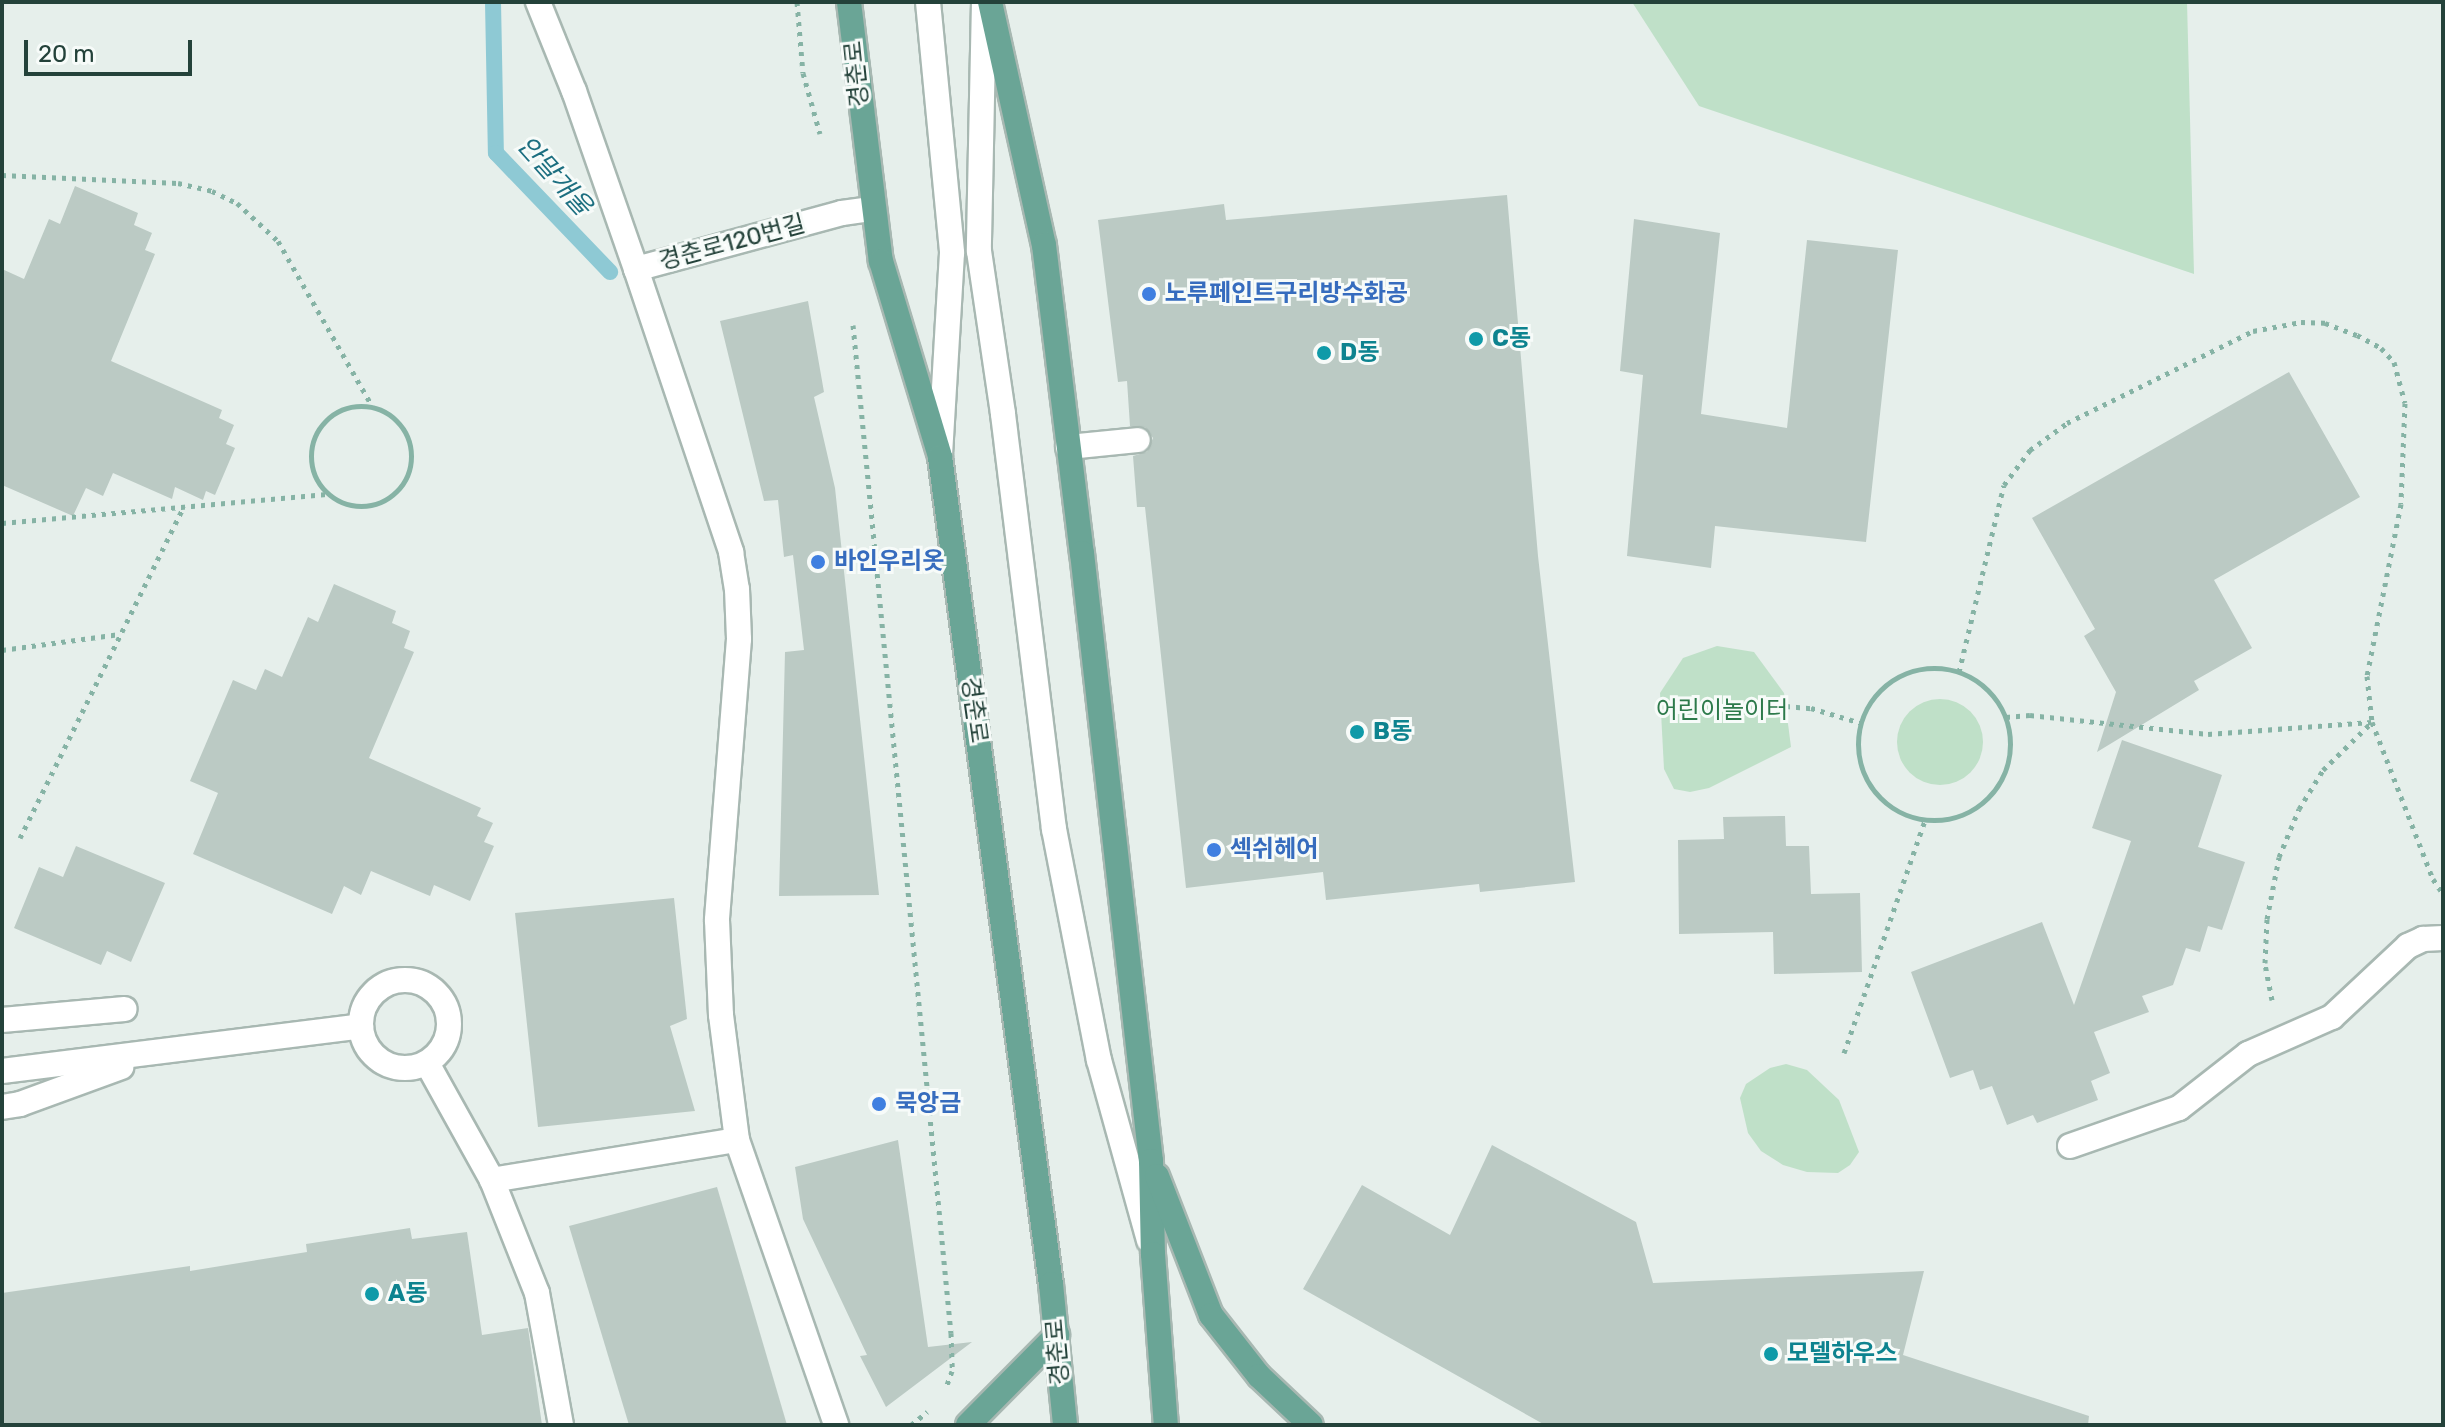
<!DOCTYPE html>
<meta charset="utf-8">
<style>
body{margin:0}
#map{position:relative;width:2445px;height:1427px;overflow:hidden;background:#e6efeb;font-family:Rubik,"Noto Sans KR",sans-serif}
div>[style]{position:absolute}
.green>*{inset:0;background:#bfe0c8}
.round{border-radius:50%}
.stream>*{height:16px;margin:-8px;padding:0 8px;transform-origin:8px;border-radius:8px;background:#8ec9d4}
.building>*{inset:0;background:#bbcac4}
.path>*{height:5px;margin-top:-2.5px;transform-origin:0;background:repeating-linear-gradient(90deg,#86b3a5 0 4px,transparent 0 10px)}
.path>.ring{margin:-2.5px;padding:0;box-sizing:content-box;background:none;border:5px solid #86b3a5;border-radius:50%}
.roads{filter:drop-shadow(2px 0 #a8b8b2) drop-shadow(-2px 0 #a8b8b2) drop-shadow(0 2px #a8b8b2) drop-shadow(0 -2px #a8b8b2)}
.minor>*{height:24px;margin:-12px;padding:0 12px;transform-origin:12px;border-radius:12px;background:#fff}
.minor>.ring{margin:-12px;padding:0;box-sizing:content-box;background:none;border:24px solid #fff;border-radius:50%}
.major>*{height:24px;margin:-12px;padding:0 12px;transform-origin:12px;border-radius:12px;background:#6aa596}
.dots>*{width:22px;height:22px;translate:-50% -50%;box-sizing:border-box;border:4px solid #f7fbf9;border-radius:50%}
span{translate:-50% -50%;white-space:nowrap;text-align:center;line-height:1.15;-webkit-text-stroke:6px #f7fbf9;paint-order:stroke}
.street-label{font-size:24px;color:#24423a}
.shop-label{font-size:24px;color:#366cbe;font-weight:700}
.left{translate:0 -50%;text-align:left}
.culture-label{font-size:24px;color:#0d838f;font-weight:700}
.park-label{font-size:24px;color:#2d7a4b}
.water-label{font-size:26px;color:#1c6f80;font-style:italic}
.frame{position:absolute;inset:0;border:4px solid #24423a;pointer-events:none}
.scale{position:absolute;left:24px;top:40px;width:168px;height:36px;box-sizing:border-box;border:4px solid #24423a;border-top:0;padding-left:10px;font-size:24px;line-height:28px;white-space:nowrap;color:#24423a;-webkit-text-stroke:6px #f7fbf9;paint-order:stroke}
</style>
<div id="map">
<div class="green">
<i style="clip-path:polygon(1632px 2px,2187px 2px,2194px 274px,1699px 106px)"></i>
<i style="clip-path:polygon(1717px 646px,1754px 652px,1784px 693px,1791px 747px,1709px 788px,1690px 792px,1674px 789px,1664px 769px,1660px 693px,1683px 658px)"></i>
<i class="round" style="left:1897px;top:699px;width:86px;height:86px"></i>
<i style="clip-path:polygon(1786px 1064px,1807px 1070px,1839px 1100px,1859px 1152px,1850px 1165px,1838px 1173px,1807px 1172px,1783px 1165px,1761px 1151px,1748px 1133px,1740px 1098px,1746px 1084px,1770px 1068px)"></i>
</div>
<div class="stream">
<i style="left:493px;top:2px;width:151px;rotate:88.9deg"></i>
<i style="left:496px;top:153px;width:165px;rotate:46.2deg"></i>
</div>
<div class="building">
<i style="clip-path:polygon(75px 186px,138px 213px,134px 225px,152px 233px,145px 250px,155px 254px,111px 361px,222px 410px,219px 418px,234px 425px,226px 444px,235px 448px,215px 495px,206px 491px,203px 500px,175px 487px,172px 499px,113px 473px,103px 496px,86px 488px,73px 516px,2px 485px,2px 269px,24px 279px,49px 219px,60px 224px)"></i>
<i style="clip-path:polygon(1507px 195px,1538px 556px,1575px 882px,1480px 892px,1479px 884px,1326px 900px,1323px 872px,1186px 888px,1145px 507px,1137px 507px,1133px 456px,1147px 452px,1153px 438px,1145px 427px,1130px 426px,1127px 381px,1118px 382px,1098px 220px,1224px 204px,1226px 220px)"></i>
<i style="clip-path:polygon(1634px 219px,1720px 233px,1701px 414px,1787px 428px,1807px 240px,1898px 250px,1866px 542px,1715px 526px,1711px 568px,1627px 556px,1643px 375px,1620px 371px)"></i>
<i style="clip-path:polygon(808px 301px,824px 392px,814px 397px,835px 488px,879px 895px,779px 896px,785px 652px,804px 650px,793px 555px,784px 557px,778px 500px,764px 501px,720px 321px)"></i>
<i style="clip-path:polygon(2289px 372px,2360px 497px,2214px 580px,2252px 648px,2194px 681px,2199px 690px,2097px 752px,2116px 692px,2084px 636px,2095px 629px,2032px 518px)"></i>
<i style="clip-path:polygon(334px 584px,396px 611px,392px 623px,410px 631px,404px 648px,414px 652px,369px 758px,481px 808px,477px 816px,493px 823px,484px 842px,494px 846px,470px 901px,434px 885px,430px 896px,371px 871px,361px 895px,344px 886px,332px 914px,193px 854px,218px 793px,190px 781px,233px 680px,256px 690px,265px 669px,282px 677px,308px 617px,318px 622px)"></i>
<i style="clip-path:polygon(2122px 740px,2222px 775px,2198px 847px,2245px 862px,2222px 930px,2208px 926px,2200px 952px,2186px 948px,2173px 985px,2142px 996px,2149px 1012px,2094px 1032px,2110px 1073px,2091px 1081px,2098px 1100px,2037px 1123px,2033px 1115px,2007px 1125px,1992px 1086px,1980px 1090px,1973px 1070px,1950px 1078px,1911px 972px,2042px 922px,2074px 1005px,2131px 841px,2092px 828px)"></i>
<i style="clip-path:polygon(1785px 816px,1786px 846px,1809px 846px,1811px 894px,1860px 893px,1862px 972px,1774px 974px,1773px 932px,1679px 934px,1678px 840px,1724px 839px,1723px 817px)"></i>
<i style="clip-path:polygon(76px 846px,165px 883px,131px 962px,107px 951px,101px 965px,14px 928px,39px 867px,63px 877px)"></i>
<i style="clip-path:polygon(674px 898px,687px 1019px,670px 1026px,695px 1111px,538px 1127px,515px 913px)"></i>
<i style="clip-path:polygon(898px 1140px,928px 1347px,972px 1342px,886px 1407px,860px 1356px,867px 1355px,803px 1219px,795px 1167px)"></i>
<i style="clip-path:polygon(1492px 1145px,1636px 1222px,1653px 1283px,1924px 1271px,1903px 1355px,2089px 1416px,2088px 1425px,1545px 1425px,1303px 1289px,1362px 1185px,1450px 1235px)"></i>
<i style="clip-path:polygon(717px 1187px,787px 1425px,629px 1425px,569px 1226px)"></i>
<i style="clip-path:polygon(410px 1228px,412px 1239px,467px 1232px,482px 1335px,528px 1328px,542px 1425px,2px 1425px,2px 1293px,190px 1266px,190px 1271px,307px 1252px,306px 1244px)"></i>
</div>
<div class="path">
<i style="left:797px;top:2px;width:71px;rotate:85.2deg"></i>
<i style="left:803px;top:73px;width:63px;rotate:74.4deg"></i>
<i style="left:2px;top:175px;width:176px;rotate:2.6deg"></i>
<i style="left:178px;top:183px;width:35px;rotate:13deg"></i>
<i style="left:212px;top:191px;width:28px;rotate:26deg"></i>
<i style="left:237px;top:203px;width:56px;rotate:42.8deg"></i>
<i style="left:278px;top:241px;width:190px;rotate:60.3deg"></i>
<i style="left:853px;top:325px;width:1013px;rotate:84.45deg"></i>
<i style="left:951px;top:1333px;width:38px;rotate:88deg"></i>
<i style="left:952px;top:1371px;width:15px;rotate:110deg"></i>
<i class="ring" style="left:311px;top:406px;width:95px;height:95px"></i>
<i style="left:2px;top:523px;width:326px;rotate:-5.1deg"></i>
<i style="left:2px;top:650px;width:119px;rotate:-7.7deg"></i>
<i class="ring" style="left:1858px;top:668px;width:147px;height:147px"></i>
<i style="left:1959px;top:672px;width:192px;rotate:-76.5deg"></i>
<i style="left:2004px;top:485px;width:44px;rotate:-53.4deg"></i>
<i style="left:2030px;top:450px;width:46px;rotate:-36.1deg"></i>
<i style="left:2067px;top:423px;width:208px;rotate:-26.3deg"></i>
<i style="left:2253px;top:331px;width:49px;rotate:-10.6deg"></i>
<i style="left:2301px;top:322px;width:24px;rotate:2deg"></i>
<i style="left:2325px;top:323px;width:34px;rotate:21deg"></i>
<i style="left:2357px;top:335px;width:27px;rotate:28deg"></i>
<i style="left:2381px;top:348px;width:19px;rotate:47deg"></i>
<i style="left:2394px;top:362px;width:42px;rotate:75deg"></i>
<i style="left:2405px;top:403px;width:101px;rotate:92.3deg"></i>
<i style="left:2401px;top:504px;width:175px;rotate:101.2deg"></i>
<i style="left:2367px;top:676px;width:46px;rotate:83.8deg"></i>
<i style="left:2372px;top:722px;width:168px;rotate:68.8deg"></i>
<i style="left:2433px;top:879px;width:18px;rotate:56deg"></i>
<i style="left:1786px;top:706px;width:25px;rotate:5deg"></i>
<i style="left:1811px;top:708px;width:52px;rotate:16.7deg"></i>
<i style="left:2006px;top:717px;width:24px;rotate:-5deg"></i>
<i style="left:2030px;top:715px;width:179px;rotate:6.1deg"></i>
<i style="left:2208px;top:734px;width:164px;rotate:-4.2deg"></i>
<i style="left:20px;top:838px;width:370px;rotate:-63.7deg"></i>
<i style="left:2272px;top:1000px;width:38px;rotate:-101deg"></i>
<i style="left:2265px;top:963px;width:44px;rotate:-87.4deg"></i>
<i style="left:2267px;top:919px;width:63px;rotate:-79deg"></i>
<i style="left:2279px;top:857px;width:52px;rotate:-67.4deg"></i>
<i style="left:2299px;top:809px;width:46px;rotate:-58.4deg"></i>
<i style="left:2323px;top:770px;width:67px;rotate:-44.4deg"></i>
<i style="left:1844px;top:1053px;width:246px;rotate:-70.8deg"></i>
<i style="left:911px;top:1425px;width:21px;rotate:-39deg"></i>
</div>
<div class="roads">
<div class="minor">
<i style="left:538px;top:2px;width:96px;rotate:68deg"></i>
<i style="left:574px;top:91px;width:188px;rotate:70.8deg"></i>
<i style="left:636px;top:269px;width:213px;rotate:-15.2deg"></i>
<i style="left:842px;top:213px;width:30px;rotate:-8deg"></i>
<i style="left:928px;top:2px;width:252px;rotate:84.5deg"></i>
<i style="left:952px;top:253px;width:201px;rotate:93.4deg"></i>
<i style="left:984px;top:2px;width:249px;rotate:91.2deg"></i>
<i style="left:979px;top:251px;width:165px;rotate:81.6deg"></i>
<i style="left:1003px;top:414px;width:418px;rotate:83deg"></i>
<i style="left:1054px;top:829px;width:235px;rotate:79deg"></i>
<i style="left:1099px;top:1060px;width:187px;rotate:74.5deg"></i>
<i style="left:636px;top:269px;width:299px;rotate:71.4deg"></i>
<i style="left:731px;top:552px;width:37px;rotate:81deg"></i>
<i style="left:737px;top:589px;width:50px;rotate:87.7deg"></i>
<i style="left:739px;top:639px;width:282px;rotate:94.5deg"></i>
<i style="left:717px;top:920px;width:95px;rotate:87.6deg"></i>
<i style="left:721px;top:1015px;width:126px;rotate:82.7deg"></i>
<i style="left:737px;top:1140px;width:302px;rotate:70.8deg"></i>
<i style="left:1068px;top:447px;width:70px;rotate:-5.7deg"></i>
<i class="ring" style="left:361px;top:980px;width:64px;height:64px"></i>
<i style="left:2px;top:1020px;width:123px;rotate:-5.1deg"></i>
<i style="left:427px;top:1063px;width:134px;rotate:60.9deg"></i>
<i style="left:2px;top:1071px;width:362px;rotate:-7.1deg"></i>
<i style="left:2px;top:1107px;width:18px;rotate:-9deg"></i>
<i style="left:20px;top:1104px;width:108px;rotate:-20.1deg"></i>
<i style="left:2070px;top:1146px;width:115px;rotate:-19.2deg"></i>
<i style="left:2179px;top:1108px;width:88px;rotate:-38deg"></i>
<i style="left:2248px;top:1054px;width:92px;rotate:-23.8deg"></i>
<i style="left:2332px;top:1017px;width:104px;rotate:-43.1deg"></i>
<i style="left:2408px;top:946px;width:17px;rotate:-25deg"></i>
<i style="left:2423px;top:939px;width:20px;rotate:-3deg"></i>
<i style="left:561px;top:1425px;width:134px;rotate:-100.3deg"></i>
<i style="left:537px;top:1293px;width:122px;rotate:-111.7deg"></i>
<i style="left:492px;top:1180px;width:248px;rotate:-9.3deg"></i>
</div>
<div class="major">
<i style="left:849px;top:2px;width:261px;rotate:83deg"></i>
<i style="left:881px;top:261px;width:205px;rotate:73.2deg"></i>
<i style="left:940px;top:457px;width:834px;rotate:82.36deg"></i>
<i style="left:1051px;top:1284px;width:142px;rotate:84.3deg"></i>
<i style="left:990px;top:2px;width:249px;rotate:77.5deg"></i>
<i style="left:1044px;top:245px;width:310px;rotate:83deg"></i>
<i style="left:1082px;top:553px;width:612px;rotate:83.53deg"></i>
<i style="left:1151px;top:1161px;width:93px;rotate:88.8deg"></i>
<i style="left:1153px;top:1254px;width:171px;rotate:85.7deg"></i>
<i style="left:1157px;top:1176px;width:149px;rotate:68.8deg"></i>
<i style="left:1211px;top:1315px;width:78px;rotate:51.8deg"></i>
<i style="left:1259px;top:1376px;width:71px;rotate:43.3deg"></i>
<i style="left:968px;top:1425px;width:127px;rotate:-45.3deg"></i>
</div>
</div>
<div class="dots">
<i style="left:1149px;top:294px;background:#3f7fe0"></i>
<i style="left:1476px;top:339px;background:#0f9aa8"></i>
<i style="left:1324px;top:353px;background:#0f9aa8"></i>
<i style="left:818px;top:562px;background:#3f7fe0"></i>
<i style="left:1357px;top:732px;background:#0f9aa8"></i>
<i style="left:1214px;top:850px;background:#3f7fe0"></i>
<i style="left:879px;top:1104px;background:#3f7fe0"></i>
<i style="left:372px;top:1294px;background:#0f9aa8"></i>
<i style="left:1771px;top:1354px;background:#0f9aa8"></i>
</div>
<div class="street-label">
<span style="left:857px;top:74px;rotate:-96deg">경춘로</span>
<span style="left:732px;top:243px;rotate:-15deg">경춘로120번길</span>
<span style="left:974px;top:710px;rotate:82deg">경춘로</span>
<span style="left:1058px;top:1352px;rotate:-95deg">경춘로</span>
</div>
<div class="shop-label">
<span class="left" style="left:1165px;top:294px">노루페인트구리방수화공</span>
<span class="left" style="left:834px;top:562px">바인우리옷</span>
<span class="left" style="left:1230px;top:850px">섹쉬헤어</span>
<span class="left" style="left:895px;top:1104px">묵앙금</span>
</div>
<div class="culture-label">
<span class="left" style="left:1492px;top:339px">C동</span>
<span class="left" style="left:1340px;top:353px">D동</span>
<span class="left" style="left:1373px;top:732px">B동</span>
<span class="left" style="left:388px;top:1294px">A동</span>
<span class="left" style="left:1787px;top:1354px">모델하우스</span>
</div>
<div class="park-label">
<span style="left:1722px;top:711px">어린이놀이터</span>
</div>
<div class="water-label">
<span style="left:554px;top:176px;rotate:48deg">안말개울</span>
</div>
<div class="frame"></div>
<div class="scale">20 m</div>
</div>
